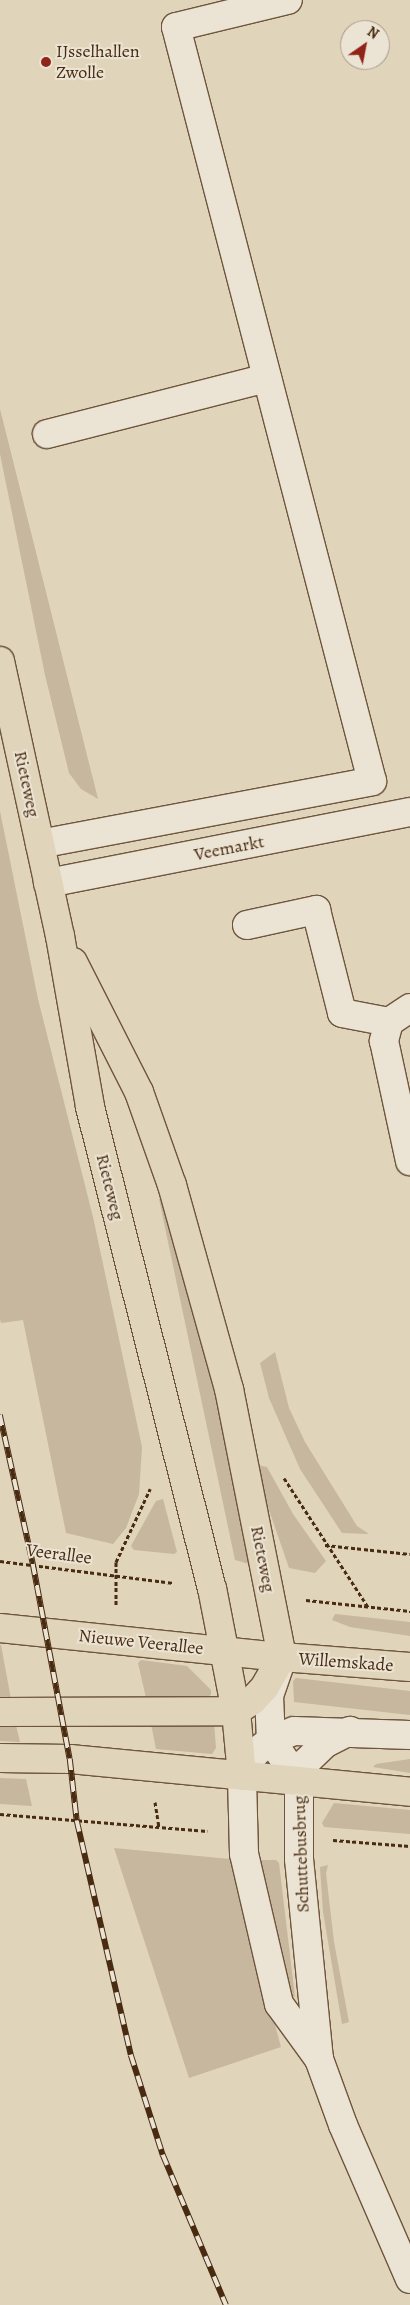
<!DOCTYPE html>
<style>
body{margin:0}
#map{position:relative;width:410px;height:2305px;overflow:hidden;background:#e0d4bb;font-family:Alegreya,serif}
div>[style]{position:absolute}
.green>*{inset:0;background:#c6b79e}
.path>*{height:3px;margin-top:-1.5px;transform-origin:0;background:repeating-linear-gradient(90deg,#482b10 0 4px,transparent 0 6.5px)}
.roads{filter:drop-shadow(1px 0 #6e553b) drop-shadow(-1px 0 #6e553b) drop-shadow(0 1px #6e553b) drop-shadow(0 -1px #6e553b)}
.minor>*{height:28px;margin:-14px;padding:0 14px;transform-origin:14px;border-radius:14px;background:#ebe3d3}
.major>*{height:28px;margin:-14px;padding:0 14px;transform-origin:14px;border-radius:14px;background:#e0d4bb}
.rail>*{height:5.5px;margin-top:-2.75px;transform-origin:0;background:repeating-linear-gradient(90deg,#ebe3d3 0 11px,#482b10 0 22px);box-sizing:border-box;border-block:1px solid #482b10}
.dots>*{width:14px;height:14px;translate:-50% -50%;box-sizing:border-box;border:2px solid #ebe3d3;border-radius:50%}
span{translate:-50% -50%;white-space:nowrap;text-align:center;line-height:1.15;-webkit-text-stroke:4px #ebe3d3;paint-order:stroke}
.poi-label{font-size:18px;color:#482b10}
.left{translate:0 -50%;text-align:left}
.street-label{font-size:18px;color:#482b10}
.north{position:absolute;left:340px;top:20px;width:50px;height:50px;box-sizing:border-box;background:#ebe3d3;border:1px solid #aa9985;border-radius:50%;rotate:33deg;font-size:14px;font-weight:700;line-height:20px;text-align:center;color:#482b10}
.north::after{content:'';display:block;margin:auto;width:18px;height:22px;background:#8f2418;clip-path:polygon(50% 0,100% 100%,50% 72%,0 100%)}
</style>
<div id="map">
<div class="green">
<i style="clip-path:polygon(0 409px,95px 787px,98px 799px,81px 789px,69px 773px,45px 675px,0 454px)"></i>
<i style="clip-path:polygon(0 811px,38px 999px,93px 1217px,142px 1447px,139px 1494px,126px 1528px,113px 1544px,66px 1533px,23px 1320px,1px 1323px,0 1319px)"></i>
<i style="clip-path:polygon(169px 1197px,207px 1344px,249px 1564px,235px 1560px,159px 1199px)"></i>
<i style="clip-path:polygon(275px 1352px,289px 1408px,305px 1442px,357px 1526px,369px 1534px,342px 1533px,300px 1469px,269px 1398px,260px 1363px)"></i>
<i style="clip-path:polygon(258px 1465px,267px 1467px,293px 1514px,326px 1561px,315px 1573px,289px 1568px,256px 1472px)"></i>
<i style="clip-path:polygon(163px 1499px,177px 1552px,174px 1554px,134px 1550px,131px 1546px,152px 1508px,156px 1501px)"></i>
<i style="clip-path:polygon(335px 1614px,410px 1622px,410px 1636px,350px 1627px,332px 1620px)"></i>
<i style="clip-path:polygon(0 1645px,1px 1645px,11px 1699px,0 1699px)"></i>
<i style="clip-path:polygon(141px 1660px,187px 1666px,211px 1690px,211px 1695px,205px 1698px,146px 1698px,138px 1663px)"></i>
<i style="clip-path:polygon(296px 1678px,410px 1691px,410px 1715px,294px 1702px,293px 1681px)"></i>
<i style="clip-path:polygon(0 1721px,15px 1721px,20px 1742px,0 1741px)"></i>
<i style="clip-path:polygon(214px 1723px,216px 1748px,212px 1754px,156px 1749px,151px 1724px)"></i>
<i style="clip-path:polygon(410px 1759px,410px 1773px,373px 1767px,376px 1764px)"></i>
<i style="clip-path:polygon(0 1778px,26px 1779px,32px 1806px,0 1804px)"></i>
<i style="clip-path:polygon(334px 1803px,410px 1810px,410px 1834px,324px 1827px,322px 1823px)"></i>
<i style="clip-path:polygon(114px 1848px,230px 1859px,281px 2047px,189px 2078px)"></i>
<i style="clip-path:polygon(258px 1860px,276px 1860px,279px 1863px,295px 1997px,288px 1999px)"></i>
<i style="clip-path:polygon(328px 1865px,326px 1873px,334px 1942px,349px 2022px,342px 2024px,323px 1912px,320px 1867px)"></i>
</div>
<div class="path">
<i style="left:284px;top:1478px;width:154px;rotate:56.9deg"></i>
<i style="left:325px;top:1545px;width:85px;rotate:6deg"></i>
<i style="left:0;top:1561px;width:175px;rotate:7.2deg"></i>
<i style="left:306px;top:1600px;width:105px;rotate:6deg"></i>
<i style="left:116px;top:1605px;width:43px;rotate:-90deg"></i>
<i style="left:116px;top:1562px;width:81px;rotate:-65deg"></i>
<i style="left:155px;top:1802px;width:25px;rotate:81deg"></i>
<i style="left:0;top:1814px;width:208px;rotate:4.7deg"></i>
<i style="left:333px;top:1840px;width:77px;rotate:4.5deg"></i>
</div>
<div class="roads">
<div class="minor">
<i style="left:47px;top:434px;width:227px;rotate:-14.3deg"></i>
<i style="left:40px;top:844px;width:338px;rotate:-10.7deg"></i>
<i style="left:372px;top:781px;width:779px;rotate:-104.57deg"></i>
<i style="left:176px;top:27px;width:115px;rotate:-13.6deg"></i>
<i style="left:48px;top:883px;width:369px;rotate:-11.1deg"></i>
<i style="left:247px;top:925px;width:71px;rotate:-12.3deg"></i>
<i style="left:316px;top:910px;width:106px;rotate:75.8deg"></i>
<i style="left:342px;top:1013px;width:48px;rotate:10.8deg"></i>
<i style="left:410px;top:1008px;width:25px;rotate:146deg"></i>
<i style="left:389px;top:1022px;width:20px;rotate:105deg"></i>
<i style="left:384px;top:1041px;width:123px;rotate:77.8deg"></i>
<i style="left:279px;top:1667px;width:31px;rotate:109deg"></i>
<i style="left:269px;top:1696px;width:44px;rotate:87.4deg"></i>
<i style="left:271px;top:1740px;width:50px;rotate:55.7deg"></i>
<i style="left:299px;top:1781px;width:78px;rotate:90deg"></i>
<i style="left:299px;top:1859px;width:201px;rotate:84.3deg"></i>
<i style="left:319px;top:2059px;width:70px;rotate:70deg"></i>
<i style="left:343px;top:2125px;width:168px;rotate:66.5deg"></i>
<i style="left:299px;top:1781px;width:20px;rotate:-70deg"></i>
<i style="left:306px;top:1762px;width:28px;rotate:-44deg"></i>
<i style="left:326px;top:1743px;width:27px;rotate:-27deg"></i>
<i style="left:319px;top:2059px;width:68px;rotate:-126deg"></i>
<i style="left:279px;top:2004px;width:154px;rotate:-103.1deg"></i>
<i style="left:244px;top:1854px;width:78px;rotate:-91.5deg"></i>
<i style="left:242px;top:1776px;width:26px;rotate:-61deg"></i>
<i style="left:255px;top:1753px;width:21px;rotate:-39deg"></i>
<i style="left:271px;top:1740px;width:25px;rotate:-21deg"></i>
<i style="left:294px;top:1731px;width:116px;rotate:2deg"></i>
</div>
<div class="major">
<i style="left:0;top:661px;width:281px;rotate:77.7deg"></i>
<i style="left:60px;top:936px;width:174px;rotate:80deg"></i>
<i style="left:90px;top:1107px;width:496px;rotate:75.8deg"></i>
<i style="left:212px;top:1588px;width:125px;rotate:79deg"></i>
<i style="left:236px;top:1711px;width:65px;rotate:84.7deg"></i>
<i style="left:73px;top:962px;width:146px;rotate:63.1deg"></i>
<i style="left:139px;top:1092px;width:99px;rotate:70.5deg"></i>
<i style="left:172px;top:1185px;width:212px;rotate:74.4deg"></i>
<i style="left:229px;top:1389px;width:273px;rotate:78.8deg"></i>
<i style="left:282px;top:1657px;width:34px;rotate:120deg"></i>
<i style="left:265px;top:1687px;width:18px;rotate:133deg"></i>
<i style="left:253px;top:1700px;width:20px;rotate:147deg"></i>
<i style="left:0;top:1628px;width:283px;rotate:5.9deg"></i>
<i style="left:282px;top:1657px;width:128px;rotate:4.5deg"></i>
<i style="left:0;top:1712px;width:236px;rotate:-0.2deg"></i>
<i style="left:0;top:1758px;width:70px;rotate:0.8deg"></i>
<i style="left:70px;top:1759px;width:342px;rotate:5.5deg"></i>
</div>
</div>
<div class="rail">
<i style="left:0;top:1415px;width:153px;rotate:77.5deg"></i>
<i style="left:33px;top:1564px;width:198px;rotate:79.3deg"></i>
<i style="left:70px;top:1759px;width:62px;rotate:83.6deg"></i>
<i style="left:77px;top:1821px;width:240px;rotate:77deg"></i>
<i style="left:131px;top:2055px;width:105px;rotate:72.3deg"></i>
<i style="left:163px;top:2155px;width:163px;rotate:67.2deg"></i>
</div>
<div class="dots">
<i style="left:46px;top:62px;background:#8f2418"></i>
</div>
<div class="poi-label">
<span class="left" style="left:56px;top:62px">IJsselhallen<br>Zwolle</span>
</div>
<div class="street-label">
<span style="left:27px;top:784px;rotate:78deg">Rieteweg</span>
<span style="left:229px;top:848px;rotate:-11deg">Veemarkt</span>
<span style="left:110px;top:1187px;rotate:76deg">Rieteweg</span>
<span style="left:59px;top:1554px;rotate:7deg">Veerallee</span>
<span style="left:263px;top:1559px;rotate:79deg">Rieteweg</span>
<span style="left:141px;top:1642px;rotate:6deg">Nieuwe Veerallee</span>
<span style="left:346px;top:1662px;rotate:4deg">Willemskade</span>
<span style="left:301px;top:1854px;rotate:-92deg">Schuttebusbrug</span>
</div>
<div class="north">N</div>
</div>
